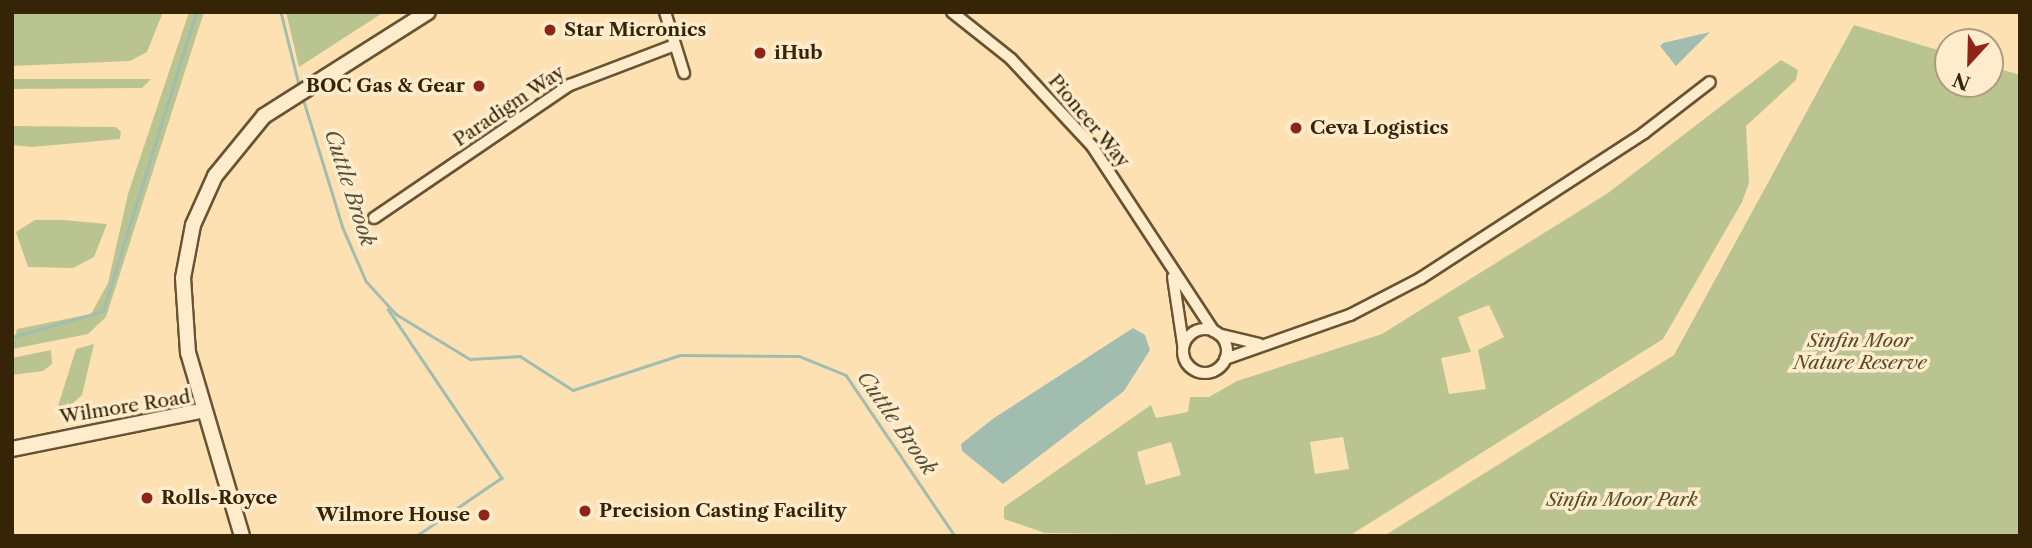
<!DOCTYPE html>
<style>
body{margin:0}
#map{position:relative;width:2032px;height:548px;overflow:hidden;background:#fee1b2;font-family:"Libre Caslon Text",serif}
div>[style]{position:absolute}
.green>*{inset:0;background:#bac491}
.water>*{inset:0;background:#a0bdb0}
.stream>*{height:2.5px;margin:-1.25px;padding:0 1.25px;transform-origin:1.25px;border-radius:1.25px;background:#a0bdb0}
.roads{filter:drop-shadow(2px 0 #685332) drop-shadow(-2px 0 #685332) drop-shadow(0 2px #685332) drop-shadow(0 -2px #685332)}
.minor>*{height:10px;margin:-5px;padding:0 5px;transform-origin:5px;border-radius:5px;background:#feeccd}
.minor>.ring{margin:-5px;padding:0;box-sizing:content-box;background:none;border:10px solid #feeccd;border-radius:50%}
.tertiary>*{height:14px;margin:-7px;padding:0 7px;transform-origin:7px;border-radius:7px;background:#feeccd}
.dots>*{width:19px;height:19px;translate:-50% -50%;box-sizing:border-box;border:4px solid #feeccd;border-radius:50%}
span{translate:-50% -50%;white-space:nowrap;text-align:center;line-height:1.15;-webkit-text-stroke:7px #feeccd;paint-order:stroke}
.poi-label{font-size:19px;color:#362407;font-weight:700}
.left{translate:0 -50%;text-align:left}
.right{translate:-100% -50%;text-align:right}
.street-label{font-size:19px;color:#362407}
.park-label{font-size:19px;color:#574c2a;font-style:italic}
.water-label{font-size:21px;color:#56523a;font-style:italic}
.frame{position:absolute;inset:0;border:14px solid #362407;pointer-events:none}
.north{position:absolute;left:1934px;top:28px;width:70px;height:70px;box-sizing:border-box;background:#feeccd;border:2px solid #ae9c7e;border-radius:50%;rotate:202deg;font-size:19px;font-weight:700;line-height:28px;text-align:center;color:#362407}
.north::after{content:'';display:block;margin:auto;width:24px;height:32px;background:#8f2418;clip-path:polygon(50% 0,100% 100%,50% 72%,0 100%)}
</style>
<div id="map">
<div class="green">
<i style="clip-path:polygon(12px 12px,163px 12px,147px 52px,130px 61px,12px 66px)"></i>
<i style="clip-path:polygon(189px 12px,204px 12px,106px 317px,88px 334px,12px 349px,17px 329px,91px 314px,108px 283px,128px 194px)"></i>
<i style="clip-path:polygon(286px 12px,384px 12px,299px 67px)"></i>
<i style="clip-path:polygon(1854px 25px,1948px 53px,1948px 84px,1990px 84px,1990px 66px,2020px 75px,2020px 536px,1384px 536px,1674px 355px)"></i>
<i style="clip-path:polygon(evenodd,1781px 60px,1798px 70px,1796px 80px,1746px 126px,1749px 183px,1742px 202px,1663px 339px,1349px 536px,1045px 533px,1004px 519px,1004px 507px,1151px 405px,1156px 418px,1188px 412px,1190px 397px,1209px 397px,1237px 381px,1382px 334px,1608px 193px,1781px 60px,1489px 305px,1504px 337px,1478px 350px,1486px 389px,1449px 394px,1441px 358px,1471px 352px,1458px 317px,1489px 305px,1781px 60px,1343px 437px,1349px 469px,1315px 474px,1310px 442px,1343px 437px,1781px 60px,1171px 442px,1181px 475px,1146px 485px,1137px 452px,1171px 442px)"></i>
<i style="clip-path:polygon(12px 79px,151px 79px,142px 88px,12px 89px)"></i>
<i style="clip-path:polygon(12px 126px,116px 127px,121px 132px,120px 139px,32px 147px,12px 145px)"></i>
<i style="clip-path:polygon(35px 220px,63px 220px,107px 224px,94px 257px,73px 268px,28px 267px,16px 232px)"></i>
<i style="clip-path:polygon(94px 344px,82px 395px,63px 412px,58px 406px,76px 349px)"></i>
<i style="clip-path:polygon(51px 350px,52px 364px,43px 371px,12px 375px,12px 358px)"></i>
</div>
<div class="water">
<i style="clip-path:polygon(1710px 32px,1676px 66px,1660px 46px,1663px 43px)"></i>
<i style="clip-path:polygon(1133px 328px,1145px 335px,1150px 350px,1124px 391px,1003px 484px,962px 451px,961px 444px,994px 418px)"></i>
</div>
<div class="stream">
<i style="left:281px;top:12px;width:79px;rotate:76.1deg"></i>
<i style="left:303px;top:98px;width:136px;rotate:72.9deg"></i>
<i style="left:343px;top:228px;width:58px;rotate:66.5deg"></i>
<i style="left:366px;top:281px;width:45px;rotate:47.7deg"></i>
<i style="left:396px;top:314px;width:87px;rotate:31.3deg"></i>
<i style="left:470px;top:359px;width:50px;rotate:-3.4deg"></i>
<i style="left:520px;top:356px;width:63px;rotate:32.7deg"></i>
<i style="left:573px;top:390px;width:113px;rotate:-18.1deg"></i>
<i style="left:680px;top:355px;width:119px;rotate:0.5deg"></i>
<i style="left:799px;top:356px;width:51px;rotate:22deg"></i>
<i style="left:846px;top:375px;width:194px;rotate:55.9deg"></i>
<i style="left:388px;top:309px;width:204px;rotate:56deg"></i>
<i style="left:502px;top:478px;width:103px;rotate:145.7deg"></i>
<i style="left:12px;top:337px;width:95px;rotate:-15.9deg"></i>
<i style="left:103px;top:311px;width:313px;rotate:-72.7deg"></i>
</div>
<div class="roads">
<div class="minor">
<i style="left:665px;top:12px;width:64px;rotate:72.7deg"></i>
<i style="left:952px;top:12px;width:75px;rotate:38.5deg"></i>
<i style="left:1011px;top:59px;width:119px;rotate:47deg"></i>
<i style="left:1092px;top:146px;width:222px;rotate:56.7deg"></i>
<i style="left:374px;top:218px;width:237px;rotate:-34.2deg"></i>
<i style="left:570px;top:85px;width:112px;rotate:-20.9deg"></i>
<i style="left:1173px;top:277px;width:68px;rotate:81.5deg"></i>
<i class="ring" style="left:1183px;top:329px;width:34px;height:34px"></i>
<i style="left:1218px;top:334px;width:42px;rotate:13.7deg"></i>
<i style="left:1225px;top:359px;width:133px;rotate:-19.4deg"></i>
<i style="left:1350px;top:315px;width:80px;rotate:-27.5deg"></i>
<i style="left:1421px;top:278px;width:266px;rotate:-33deg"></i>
<i style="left:1644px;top:133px;width:83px;rotate:-37.7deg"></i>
</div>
<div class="tertiary">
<i style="left:12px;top:449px;width:193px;rotate:-11.4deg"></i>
<i style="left:242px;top:536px;width:191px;rotate:-106.4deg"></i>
<i style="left:188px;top:353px;width:75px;rotate:-93.8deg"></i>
<i style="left:183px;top:278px;width:54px;rotate:-79.3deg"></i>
<i style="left:193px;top:225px;width:54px;rotate:-65.8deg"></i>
<i style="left:215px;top:176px;width:77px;rotate:-50.8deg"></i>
<i style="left:264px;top:116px;width:194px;rotate:-32.4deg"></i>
</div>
</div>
<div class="dots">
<i style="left:550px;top:30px;background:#8f2418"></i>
<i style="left:760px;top:53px;background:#8f2418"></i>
<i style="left:479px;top:86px;background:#8f2418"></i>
<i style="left:1296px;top:128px;background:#8f2418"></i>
<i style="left:147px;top:498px;background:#8f2418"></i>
<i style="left:585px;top:511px;background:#8f2418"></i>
<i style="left:484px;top:515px;background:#8f2418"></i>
</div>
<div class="poi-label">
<span class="left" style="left:564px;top:30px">Star Micronics</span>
<span class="left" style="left:774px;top:53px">iHub</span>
<span class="right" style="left:465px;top:86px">BOC Gas &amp; Gear</span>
<span class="left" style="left:1310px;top:128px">Ceva Logistics</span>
<span class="left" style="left:161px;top:498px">Rolls-Royce</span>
<span class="left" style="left:599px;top:511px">Precision Casting Facility</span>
<span class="right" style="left:470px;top:515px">Wilmore House</span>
</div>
<div class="street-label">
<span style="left:509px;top:106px;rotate:-34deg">Paradigm Way</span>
<span style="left:1089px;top:121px;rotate:50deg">Pioneer Way</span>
<span style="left:125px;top:407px;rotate:-9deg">Wilmore Road</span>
</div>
<div class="park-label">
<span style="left:1860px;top:352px">Sinfin Moor<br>Nature Reserve</span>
<span style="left:1622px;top:500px">Sinfin Moor Park</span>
</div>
<div class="water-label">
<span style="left:350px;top:188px;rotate:72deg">Cuttle Brook</span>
<span style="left:897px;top:423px;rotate:55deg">Cuttle Brook</span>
</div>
<div class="frame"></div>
<div class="north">N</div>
</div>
